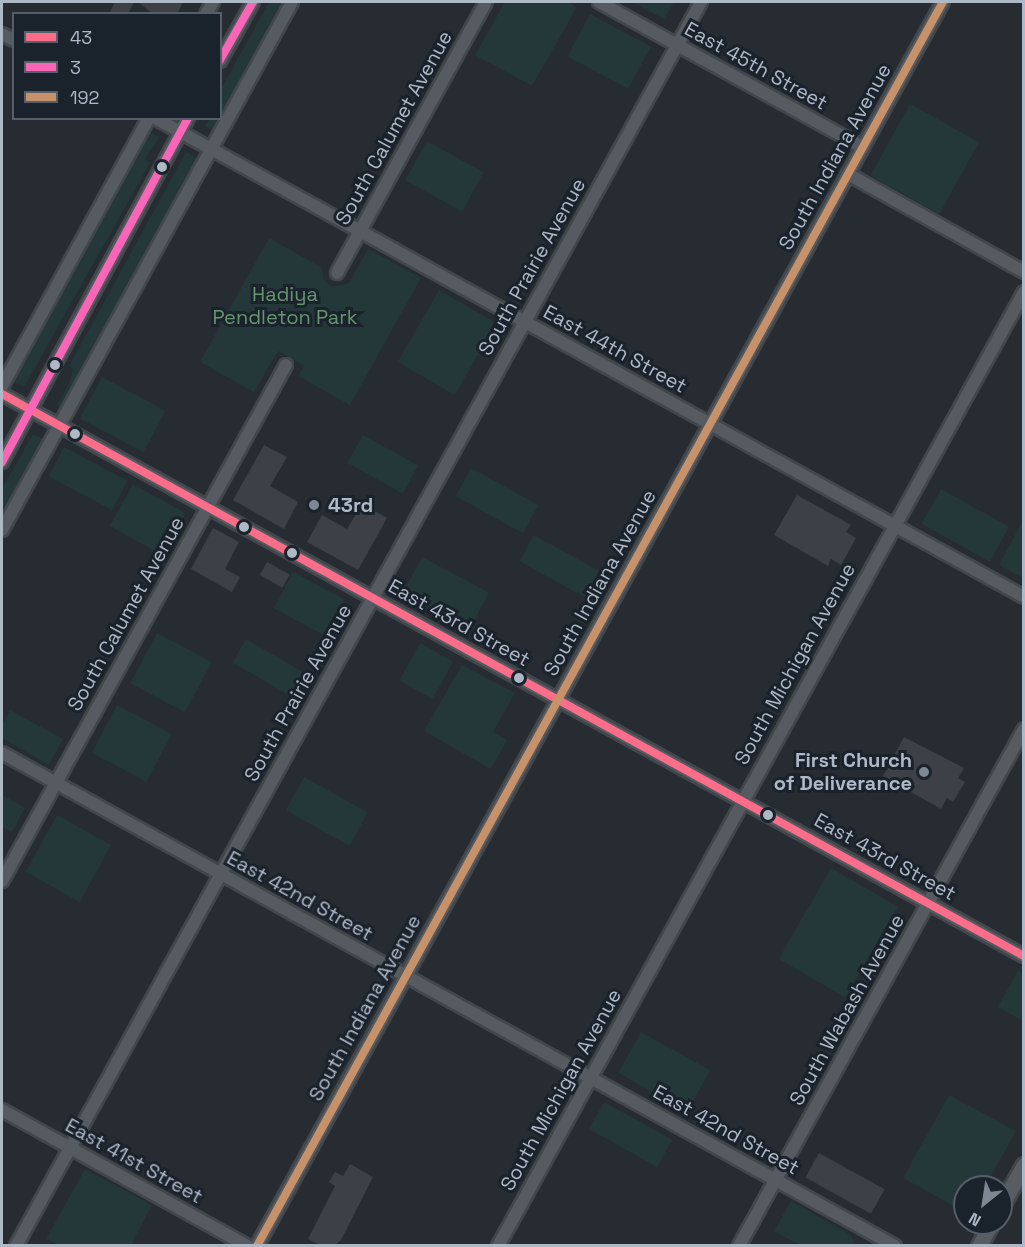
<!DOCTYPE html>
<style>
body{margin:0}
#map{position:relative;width:1025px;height:1247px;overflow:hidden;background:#262c32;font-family:"Space Grotesk",sans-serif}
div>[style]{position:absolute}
.green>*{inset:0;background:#243739;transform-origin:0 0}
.building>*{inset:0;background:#3d4147;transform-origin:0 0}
.roads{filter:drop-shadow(2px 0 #42474b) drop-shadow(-2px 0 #42474b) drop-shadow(0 2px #42474b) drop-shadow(0 -2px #42474b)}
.minor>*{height:12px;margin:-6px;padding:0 6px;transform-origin:6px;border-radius:6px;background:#565a61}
.major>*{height:15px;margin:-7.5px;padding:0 7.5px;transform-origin:7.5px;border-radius:7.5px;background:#585d63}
.bus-1>*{height:8px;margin:-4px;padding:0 4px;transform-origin:4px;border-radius:4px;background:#fb6d88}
.bus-2>*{height:8px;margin:-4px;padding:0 4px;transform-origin:4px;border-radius:4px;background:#fa66b7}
.bus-3>*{height:8px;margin:-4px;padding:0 4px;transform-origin:4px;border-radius:4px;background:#c7916a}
.dots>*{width:16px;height:16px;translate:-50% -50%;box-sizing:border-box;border:3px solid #1a222c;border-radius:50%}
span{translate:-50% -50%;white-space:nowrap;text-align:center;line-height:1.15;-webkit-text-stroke:6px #1a222c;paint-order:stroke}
.street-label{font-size:20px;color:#afb8c5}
.park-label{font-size:20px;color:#66956f}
.poi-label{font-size:20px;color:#afb8c5;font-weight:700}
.left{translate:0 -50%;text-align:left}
.right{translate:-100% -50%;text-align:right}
.frame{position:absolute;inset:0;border:3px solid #afb8c5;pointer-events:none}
.legend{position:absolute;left:12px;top:12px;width:210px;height:108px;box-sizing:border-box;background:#1a222c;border:2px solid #565e69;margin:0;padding:8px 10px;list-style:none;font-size:18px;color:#afb8c5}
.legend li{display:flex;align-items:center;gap:12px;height:30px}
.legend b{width:30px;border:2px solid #565e69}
.north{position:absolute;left:953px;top:1175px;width:60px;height:60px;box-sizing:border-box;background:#1a222c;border:2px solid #565e69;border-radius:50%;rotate:210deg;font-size:16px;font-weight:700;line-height:24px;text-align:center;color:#afb8c5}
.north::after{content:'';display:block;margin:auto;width:21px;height:27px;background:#7f8792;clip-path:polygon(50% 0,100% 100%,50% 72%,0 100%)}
</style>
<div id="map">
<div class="green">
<i style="clip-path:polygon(269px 2px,285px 2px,214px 131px,205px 126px,210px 119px,220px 118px,221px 89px)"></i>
<i style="clip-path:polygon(505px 2px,568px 2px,577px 7px,532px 86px,475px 55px)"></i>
<i style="clip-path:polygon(632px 2px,674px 2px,664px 19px)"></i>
<i style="left:590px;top:14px;width:69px;height:48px;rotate:28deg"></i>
<i style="left:910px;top:104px;width:79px;height:82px;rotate:29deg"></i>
<i style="clip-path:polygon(149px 132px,159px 137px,145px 159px,150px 163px,24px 387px,13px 381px)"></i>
<i style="left:427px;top:141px;width:65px;height:45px;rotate:29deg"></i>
<i style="clip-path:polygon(186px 152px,199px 159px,63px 409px,57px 405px,69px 384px,73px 369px,69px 366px)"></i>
<i style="clip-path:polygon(269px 238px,322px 268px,323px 279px,332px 287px,349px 283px,368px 249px,421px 278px,350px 405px,298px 376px,304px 366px,278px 351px,254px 392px,200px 362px)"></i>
<i style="left:439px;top:290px;width:66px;height:83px;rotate:30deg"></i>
<i style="left:102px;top:377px;width:72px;height:47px;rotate:28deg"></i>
<i style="clip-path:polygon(33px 434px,44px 440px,2px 518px,2px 488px)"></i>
<i style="left:363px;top:435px;width:63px;height:32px;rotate:29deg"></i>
<i style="left:64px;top:447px;width:72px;height:33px;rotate:28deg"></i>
<i style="left:471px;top:468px;width:77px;height:32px;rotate:29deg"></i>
<i style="left:133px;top:484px;width:60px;height:48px;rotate:29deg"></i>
<i style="left:941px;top:489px;width:78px;height:40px;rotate:29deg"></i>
<i style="clip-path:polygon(1023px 520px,1023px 578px,999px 565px)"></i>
<i style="left:534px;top:535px;width:74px;height:30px;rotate:29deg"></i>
<i style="left:422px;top:557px;width:76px;height:43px;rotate:28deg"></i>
<i style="left:293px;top:572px;width:58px;height:41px;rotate:28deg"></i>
<i style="left:157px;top:633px;width:62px;height:57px;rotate:28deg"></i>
<i style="left:246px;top:639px;width:69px;height:27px;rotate:30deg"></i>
<i style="left:420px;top:643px;width:38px;height:43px;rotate:29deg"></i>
<i style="clip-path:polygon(462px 665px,515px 693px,493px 732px,507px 740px,491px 769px,424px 731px)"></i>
<i style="left:117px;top:705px;width:62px;height:54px;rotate:28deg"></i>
<i style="clip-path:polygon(10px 710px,63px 739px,49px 765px,2px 738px,2px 725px)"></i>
<i style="left:304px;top:777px;width:73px;height:38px;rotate:29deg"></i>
<i style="clip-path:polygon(2px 795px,25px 808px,12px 832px,2px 827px)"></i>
<i style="left:57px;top:815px;width:62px;height:65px;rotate:29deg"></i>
<i style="left:831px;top:868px;width:77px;height:105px;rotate:30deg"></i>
<i style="clip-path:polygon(1018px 970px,1023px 974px,1023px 1021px,998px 1007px)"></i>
<i style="left:641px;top:1032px;width:79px;height:47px;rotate:29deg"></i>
<i style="clip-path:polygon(949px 1095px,1016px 1131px,985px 1187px,965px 1187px,965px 1212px,903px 1178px)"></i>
<i style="left:604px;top:1102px;width:78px;height:31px;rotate:29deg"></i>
<i style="clip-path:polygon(85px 1169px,152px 1205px,131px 1245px,59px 1245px,46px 1239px)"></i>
<i style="clip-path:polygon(791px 1201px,851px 1235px,855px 1245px,800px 1245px,774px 1231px)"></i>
</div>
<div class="building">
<i style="clip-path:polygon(115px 2px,134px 2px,128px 14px,109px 14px)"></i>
<i style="clip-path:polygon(138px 2px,183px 2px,177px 14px,153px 14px)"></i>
<i style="clip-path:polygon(264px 445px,287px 457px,270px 486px,298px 502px,284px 529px,233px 500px)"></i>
<i style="clip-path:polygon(797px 495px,851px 525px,846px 532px,856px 538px,841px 565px,831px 559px,828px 566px,774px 535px)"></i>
<i style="clip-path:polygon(362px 504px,387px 518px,358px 570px,307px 542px,322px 515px,347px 529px)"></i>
<i style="clip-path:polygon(213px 528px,239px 542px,225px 569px,240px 577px,232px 592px,191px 569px)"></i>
<i style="left:267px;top:562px;width:26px;height:15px;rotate:29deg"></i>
<i style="clip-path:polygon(904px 737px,964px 768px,958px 778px,965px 782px,953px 802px,947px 798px,941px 809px,883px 776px)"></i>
<i style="left:819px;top:1153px;width:75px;height:28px;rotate:29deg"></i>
<i style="clip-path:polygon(350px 1164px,373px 1177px,341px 1240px,335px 1245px,320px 1245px,308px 1239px,335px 1186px,329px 1182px,335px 1172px,343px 1176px)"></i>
</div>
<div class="roads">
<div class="minor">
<i style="left:599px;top:2px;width:301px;rotate:28.8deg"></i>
<i style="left:206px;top:14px;width:14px;rotate:-60deg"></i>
<i style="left:2px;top:34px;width:13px;rotate:27deg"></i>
<i style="left:220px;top:61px;width:68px;rotate:-60.8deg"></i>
<i style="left:155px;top:118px;width:992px;rotate:28.86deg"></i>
<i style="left:848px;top:174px;width:201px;rotate:29.1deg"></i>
<i style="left:337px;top:273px;width:309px;rotate:-61.2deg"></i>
<i style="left:2px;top:386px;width:306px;rotate:-61.3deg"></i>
<i style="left:2px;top:394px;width:1166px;rotate:28.81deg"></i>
<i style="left:2px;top:462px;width:391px;rotate:-61.6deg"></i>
<i style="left:2px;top:530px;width:602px;rotate:-61.22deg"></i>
<i style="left:2px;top:753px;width:1020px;rotate:28.9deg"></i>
<i style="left:2px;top:881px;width:589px;rotate:-61.17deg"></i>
<i style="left:2px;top:1110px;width:280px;rotate:29deg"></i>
<i style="left:16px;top:1246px;width:1420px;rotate:-61.16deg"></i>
<i style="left:257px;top:1246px;width:1421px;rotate:-61.13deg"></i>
<i style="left:498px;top:1246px;width:1089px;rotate:-61.13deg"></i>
<i style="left:739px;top:1246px;width:590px;rotate:-61.13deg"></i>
</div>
<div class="major">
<i style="left:1001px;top:1206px;width:47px;rotate:-60.7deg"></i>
<i style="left:979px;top:1246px;width:26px;rotate:-62deg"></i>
</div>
</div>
<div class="bus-1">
<i style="left:2px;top:394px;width:1166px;rotate:28.81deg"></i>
</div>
<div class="bus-2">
<i style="left:220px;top:60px;width:67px;rotate:-60.4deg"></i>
<i style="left:2px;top:462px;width:391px;rotate:-61.6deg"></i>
</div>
<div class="bus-3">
<i style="left:257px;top:1246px;width:1421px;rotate:-61.13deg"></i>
</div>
<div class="dots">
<i style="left:162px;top:167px;background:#afb8c5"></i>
<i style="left:55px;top:365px;background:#afb8c5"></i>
<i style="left:75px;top:434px;background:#afb8c5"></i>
<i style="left:314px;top:505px;background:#7f8792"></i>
<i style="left:244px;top:527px;background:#afb8c5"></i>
<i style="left:292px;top:553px;background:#afb8c5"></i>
<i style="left:519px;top:678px;background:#afb8c5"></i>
<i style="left:924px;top:772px;background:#7f8792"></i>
<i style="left:768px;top:815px;background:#afb8c5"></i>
</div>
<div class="street-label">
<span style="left:756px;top:66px;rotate:29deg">East 45th Street</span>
<span style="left:394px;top:128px;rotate:-61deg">South Calumet Avenue</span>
<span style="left:835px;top:157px;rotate:-61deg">South Indiana Avenue</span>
<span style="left:532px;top:267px;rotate:-61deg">South Prairie Avenue</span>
<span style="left:615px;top:349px;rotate:29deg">East 44th Street</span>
<span style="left:600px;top:583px;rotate:-61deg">South Indiana Avenue</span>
<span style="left:126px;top:614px;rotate:-61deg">South Calumet Avenue</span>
<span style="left:459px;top:623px;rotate:29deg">East 43rd Street</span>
<span style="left:795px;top:664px;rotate:-61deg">South Michigan Avenue</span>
<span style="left:298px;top:693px;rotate:-61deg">South Prairie Avenue</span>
<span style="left:885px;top:857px;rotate:29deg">East 43rd Street</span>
<span style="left:300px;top:896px;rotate:29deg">East 42nd Street</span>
<span style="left:365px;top:1008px;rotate:-61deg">South Indiana Avenue</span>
<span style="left:847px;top:1010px;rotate:-61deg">South Wabash Avenue</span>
<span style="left:561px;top:1090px;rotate:-61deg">South Michigan Avenue</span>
<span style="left:726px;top:1130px;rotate:29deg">East 42nd Street</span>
<span style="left:134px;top:1161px;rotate:29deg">East 41st Street</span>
</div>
<div class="park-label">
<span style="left:285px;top:306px">Hadiya<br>Pendleton Park</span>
</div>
<div class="poi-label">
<span class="left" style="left:328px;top:505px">43rd</span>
<span class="right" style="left:912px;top:772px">First Church<br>of Deliverance</span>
</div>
<div class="frame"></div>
<ul class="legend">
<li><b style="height:8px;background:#fb6d88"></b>43</li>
<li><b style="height:8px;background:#fa66b7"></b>3</li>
<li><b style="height:8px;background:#c7916a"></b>192</li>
</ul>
<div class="north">N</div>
</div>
